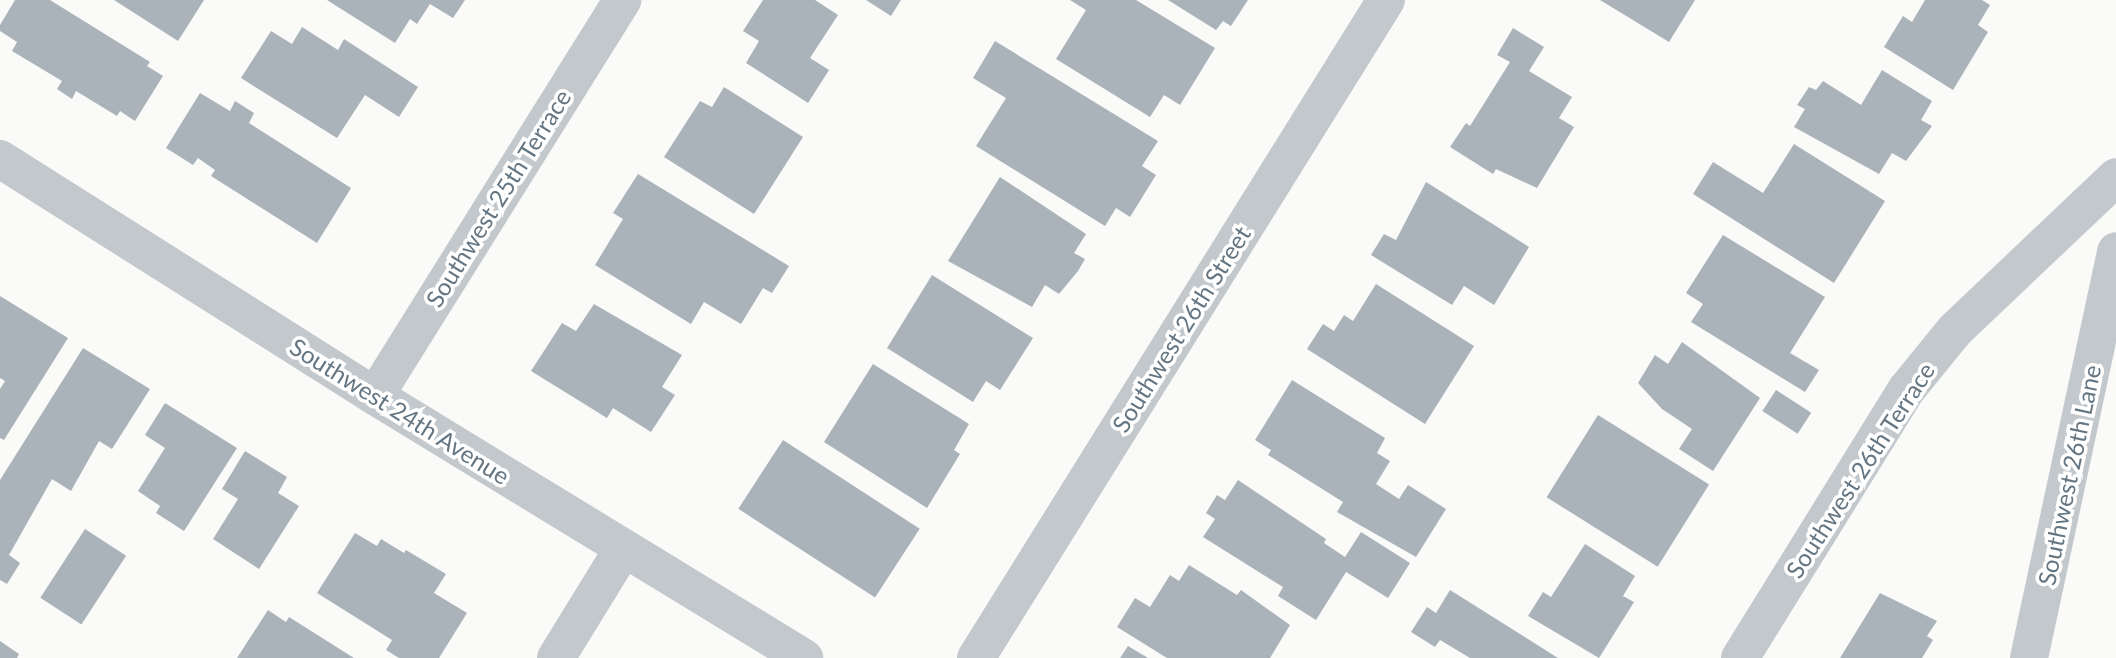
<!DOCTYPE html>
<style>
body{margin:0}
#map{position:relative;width:2116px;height:658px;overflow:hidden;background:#fafaf8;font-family:Lato,sans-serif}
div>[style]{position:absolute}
.building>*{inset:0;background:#aab3b9;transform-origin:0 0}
.minor>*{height:38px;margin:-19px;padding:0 19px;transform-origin:19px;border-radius:19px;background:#c3c8cc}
span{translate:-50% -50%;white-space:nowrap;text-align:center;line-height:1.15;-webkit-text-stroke:7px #fff;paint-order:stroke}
.street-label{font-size:24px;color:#657683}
</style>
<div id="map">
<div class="building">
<i style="clip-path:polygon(15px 0,50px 0,150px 62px,147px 66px,163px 76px,135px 121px,120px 111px,117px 116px,76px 91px,72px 99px,57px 89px,62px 81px,12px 51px,17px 42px,0 31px,0 25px)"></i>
<i style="clip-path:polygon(114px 0,204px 0,178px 41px)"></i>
<i style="clip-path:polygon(327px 0,465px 0,453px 18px,430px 4px,417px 24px,410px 19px,395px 43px)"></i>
<i style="clip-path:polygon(763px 0,815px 0,838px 15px,810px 58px,829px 70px,808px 103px,746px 63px,759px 41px,743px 31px)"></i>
<i style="clip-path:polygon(866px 0,901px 0,891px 16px)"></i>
<i style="clip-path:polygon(1070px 0,1136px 0,1215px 48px,1180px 105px,1164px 95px,1150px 117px,1056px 59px,1086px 10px)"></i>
<i style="clip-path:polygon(1168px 0,1248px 0,1231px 26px,1223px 21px,1216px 30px)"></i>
<i style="clip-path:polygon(1600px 0,1695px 0,1669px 42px)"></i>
<i style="clip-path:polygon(1925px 0,1982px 0,1990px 5px,1978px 25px,1988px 32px,1953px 90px,1884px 47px,1903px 16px,1912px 22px)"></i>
<i style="clip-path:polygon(302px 27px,338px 50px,344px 39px,418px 87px,399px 117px,365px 95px,337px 138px,241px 78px,271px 31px,292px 44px)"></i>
<i style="clip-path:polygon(1513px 28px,1544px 47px,1529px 71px,1572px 97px,1559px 118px,1574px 127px,1537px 188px,1496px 169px,1493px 174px,1450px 147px,1466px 123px,1470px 126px,1510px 62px,1497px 55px)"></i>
<i style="clip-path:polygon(995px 41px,1158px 141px,1142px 166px,1156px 175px,1130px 217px,1116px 208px,1105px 226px,976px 146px,1006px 98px,973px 78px)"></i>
<i style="clip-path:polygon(1882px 70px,1932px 101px,1921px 120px,1932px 126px,1906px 161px,1892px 153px,1879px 174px,1794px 127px,1805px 109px,1797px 105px,1809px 87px,1816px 90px,1823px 81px,1861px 105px)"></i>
<i style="clip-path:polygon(724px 87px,803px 137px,754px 214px,664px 157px,700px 101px,712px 107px)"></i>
<i style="clip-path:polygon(200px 93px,230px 111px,235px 101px,254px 113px,249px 123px,351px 188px,317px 243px,211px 176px,215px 170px,198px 158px,193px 165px,166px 148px)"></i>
<i style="clip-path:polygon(1794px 144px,1885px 201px,1834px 283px,1693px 194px,1713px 162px,1763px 193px)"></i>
<i style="clip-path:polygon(638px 174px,789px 266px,772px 293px,763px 288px,741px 324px,704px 302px,691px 324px,595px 265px,623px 219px,613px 213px)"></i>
<i style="clip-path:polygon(1000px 177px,1086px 234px,1074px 253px,1085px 259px,1078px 271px,1059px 294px,1045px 285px,1032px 307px,948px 261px)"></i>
<i style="clip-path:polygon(1426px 182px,1529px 247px,1494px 305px,1464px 286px,1452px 305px,1371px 255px,1384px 234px,1396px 240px)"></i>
<i style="clip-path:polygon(1723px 235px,1825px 297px,1790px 353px,1819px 370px,1805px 392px,1691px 322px,1703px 304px,1686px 293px)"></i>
<i style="clip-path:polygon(932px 275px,1033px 338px,1000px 390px,986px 381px,973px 402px,887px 348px)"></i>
<i style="clip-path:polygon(1376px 284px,1474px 346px,1425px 424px,1307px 349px,1323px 324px,1334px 331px,1344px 315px,1353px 321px)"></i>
<i style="clip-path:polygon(0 296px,68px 338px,4px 440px,0 438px,0 389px,5px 381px,0 378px)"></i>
<i style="clip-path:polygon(594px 304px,682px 355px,662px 387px,675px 395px,651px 432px,613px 408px,607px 418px,531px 371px,562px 323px,576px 331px)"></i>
<i style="clip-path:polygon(1682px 342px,1760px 398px,1713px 471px,1679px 449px,1692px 429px,1662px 409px,1638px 383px,1655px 355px,1668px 364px)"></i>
<i style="clip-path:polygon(83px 348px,150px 389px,112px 449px,99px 441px,71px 491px,52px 479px,9px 555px,20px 563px,7px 584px,0 580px,0 480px)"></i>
<i style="clip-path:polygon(873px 364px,969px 424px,954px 450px,960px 454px,927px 508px,824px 442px)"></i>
<i style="clip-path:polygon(1292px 380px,1385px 438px,1377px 453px,1390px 461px,1376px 484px,1399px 499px,1408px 485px,1446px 509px,1416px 557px,1337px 512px,1343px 502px,1268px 455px,1271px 450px,1255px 440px)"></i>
<i style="left:1776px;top:390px;width:42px;height:25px;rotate:33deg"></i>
<i style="clip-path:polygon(165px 403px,237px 448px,184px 531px,156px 513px,160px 506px,138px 491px,165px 448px,145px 435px)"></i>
<i style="left:1598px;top:415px;width:131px;height:97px;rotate:32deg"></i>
<i style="left:783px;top:440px;width:163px;height:82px;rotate:33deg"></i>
<i style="clip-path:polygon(245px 451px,287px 477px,278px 493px,299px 506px,259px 569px,213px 539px,238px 499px,222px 489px)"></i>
<i style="clip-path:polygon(1238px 480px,1326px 539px,1324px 543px,1345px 557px,1361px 532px,1410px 563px,1388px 598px,1346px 572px,1316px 620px,1278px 596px,1283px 587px,1203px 537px,1215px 519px,1206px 513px,1217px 495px,1225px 500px)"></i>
<i style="left:85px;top:529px;width:49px;height:82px;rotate:33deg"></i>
<i style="clip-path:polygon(355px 533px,377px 546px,381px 539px,404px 553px,406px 550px,446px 574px,434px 593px,467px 613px,439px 658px,399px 658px,386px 650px,392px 640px,317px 593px)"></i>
<i style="clip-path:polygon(1585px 544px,1635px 576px,1623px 596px,1634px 602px,1599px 658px,1528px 616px,1543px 592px,1551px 597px)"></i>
<i style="clip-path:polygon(1189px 565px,1237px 595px,1241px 590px,1290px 625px,1270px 658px,1167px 658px,1117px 627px,1135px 598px,1150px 607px,1170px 575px,1179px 581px)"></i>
<i style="clip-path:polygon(1450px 590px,1558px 658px,1470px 658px,1440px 640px,1435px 647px,1411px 632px,1427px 607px,1436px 613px)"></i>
<i style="clip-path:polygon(1880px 593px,1937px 621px,1927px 636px,1933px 640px,1922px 658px,1840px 658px)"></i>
<i style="clip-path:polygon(268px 610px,286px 622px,289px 617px,354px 658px,237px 658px)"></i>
<i style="clip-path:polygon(0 641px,19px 654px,17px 658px,0 658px)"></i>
<i style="clip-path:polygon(1128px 646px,1148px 658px,1120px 658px)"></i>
</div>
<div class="minor">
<i style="left:0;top:159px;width:444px;rotate:32.3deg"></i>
<i style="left:375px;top:396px;width:503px;rotate:31.41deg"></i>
<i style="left:375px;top:396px;width:467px;rotate:-58deg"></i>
<i style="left:556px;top:658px;width:128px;rotate:-58.4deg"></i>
<i style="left:976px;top:658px;width:775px;rotate:-58.07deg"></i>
<i style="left:1740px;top:658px;width:317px;rotate:-58.2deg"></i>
<i style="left:1907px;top:389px;width:76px;rotate:-50.9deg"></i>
<i style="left:1955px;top:330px;width:222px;rotate:-43.5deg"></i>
<i style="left:2029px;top:658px;width:416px;rotate:-77.9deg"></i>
</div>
<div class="street-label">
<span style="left:498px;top:198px;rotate:-58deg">Southwest 25th Terrace</span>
<span style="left:1181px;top:329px;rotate:-58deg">Southwest 26th Street</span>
<span style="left:400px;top:411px;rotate:32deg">Southwest 24th Avenue</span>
<span style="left:1860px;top:470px;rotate:-57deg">Southwest 26th Terrace</span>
<span style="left:2069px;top:475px;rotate:-78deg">Southwest 26th Lane</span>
</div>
</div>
